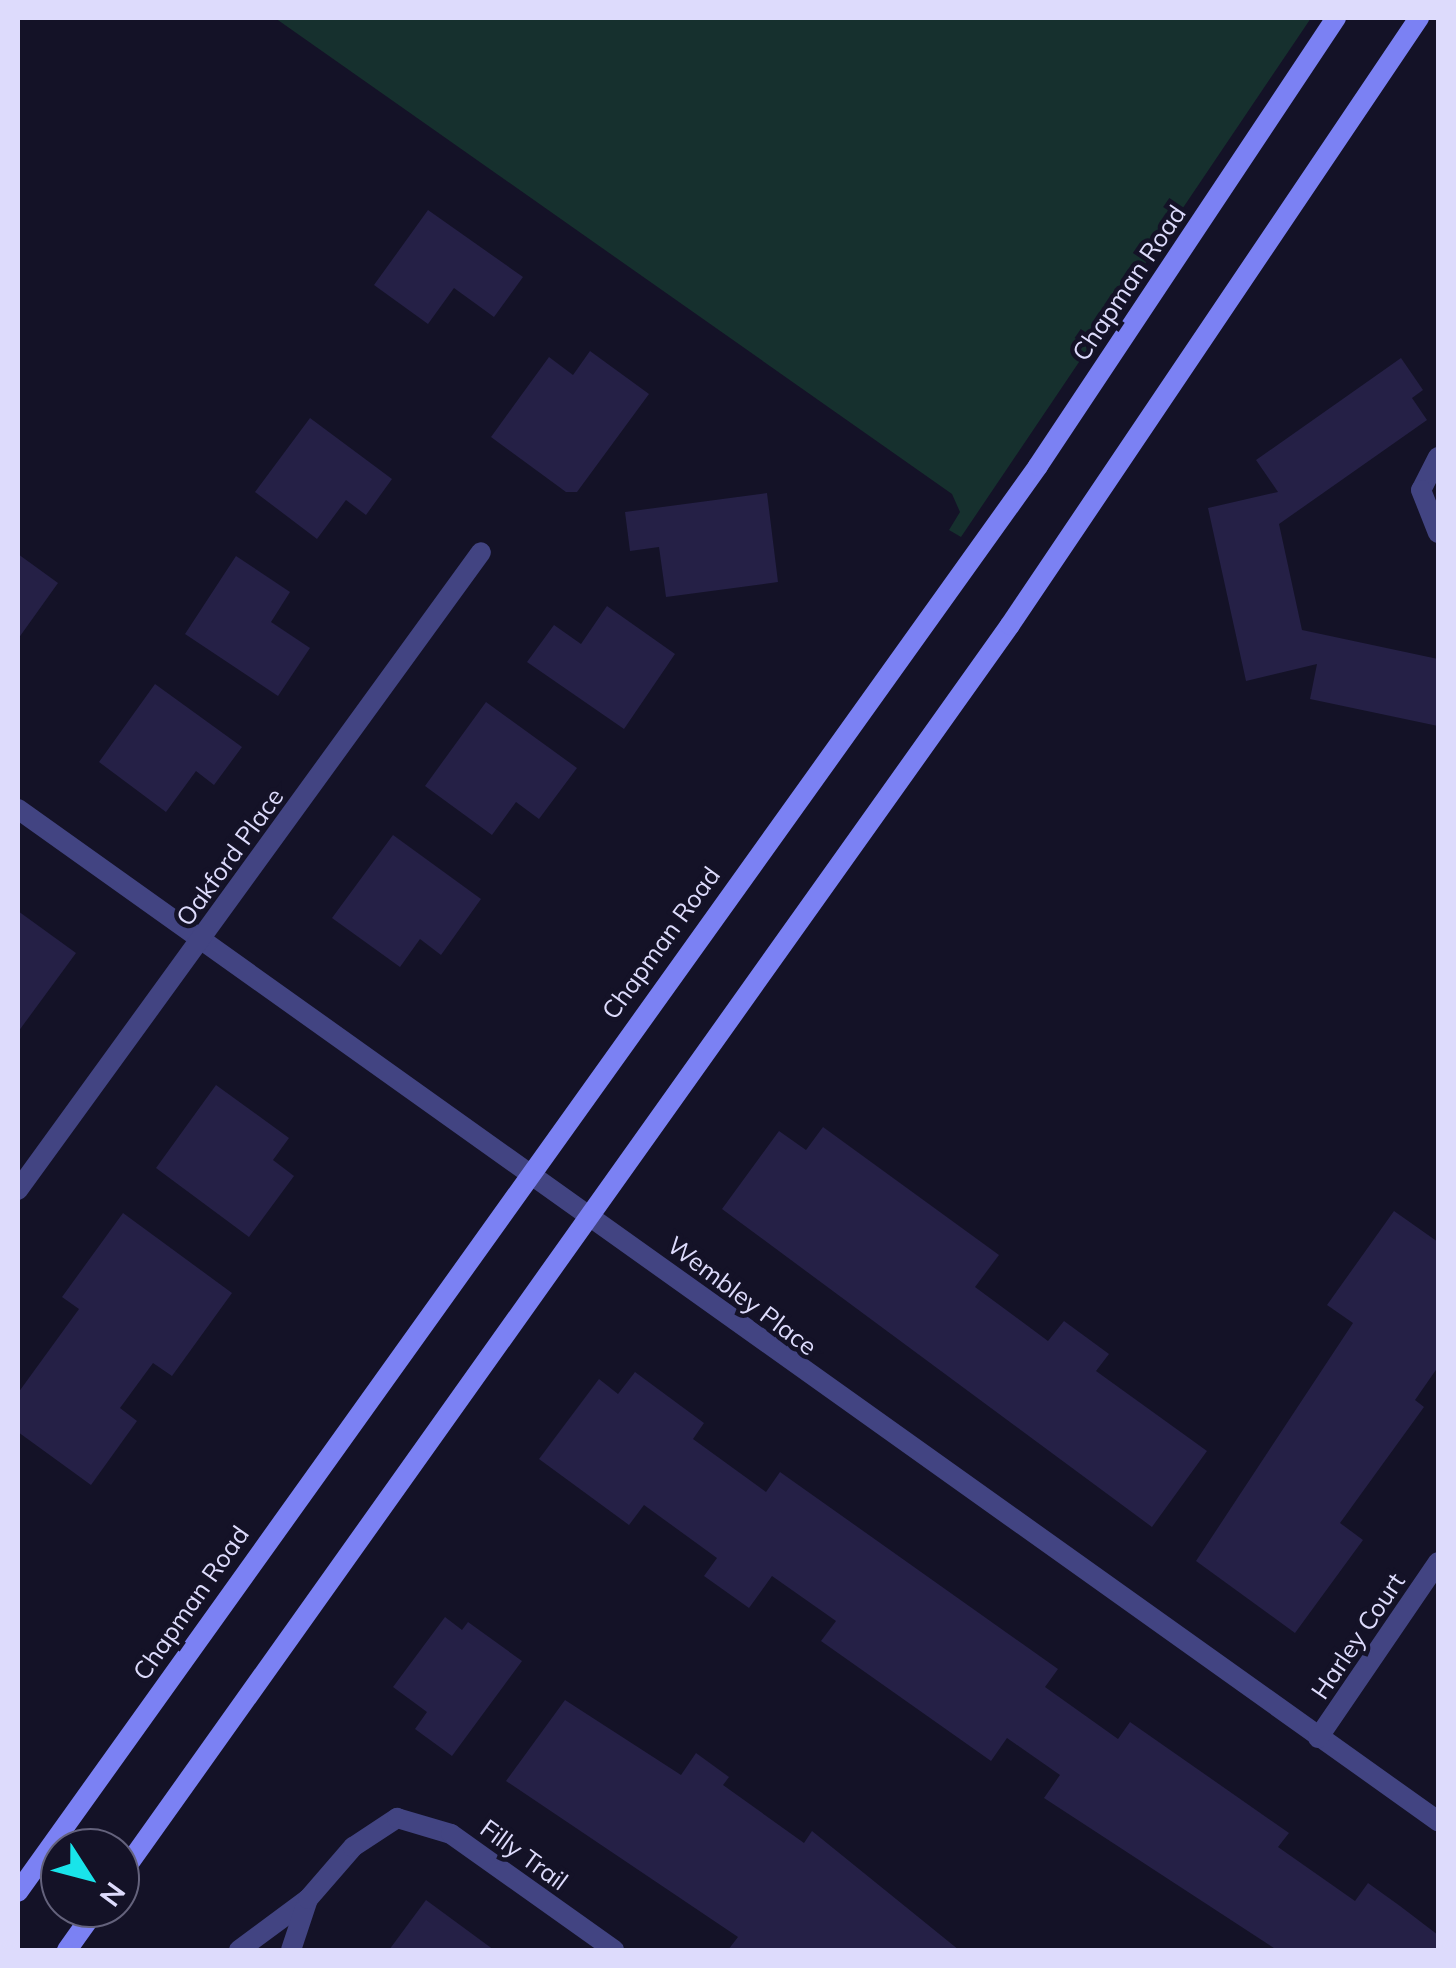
<!DOCTYPE html>
<style>
body{margin:0}
#map{position:relative;width:1456px;height:1968px;overflow:hidden;background:#141227;font-family:Mulish,sans-serif}
div>[style]{position:absolute}
.green>*{inset:0;background:#16302e}
.building>*{inset:0;background:#252046}
.street>*{height:20px;margin:-10px;padding:0 10px;transform-origin:10px;border-radius:10px;background:#424482}
.secondary>*{height:20px;margin:-10px;padding:0 10px;transform-origin:10px;border-radius:10px;background:#7b81f3}
span{translate:-50% -50%;white-space:nowrap;text-align:center;line-height:1.15;-webkit-text-stroke:9px #141227;paint-order:stroke}
.street-label{font-size:25px;color:#dddbfc}
.frame{position:absolute;inset:0;border:20px solid #dddbfc;pointer-events:none}
.north{position:absolute;left:40px;top:1828px;width:100px;height:100px;box-sizing:border-box;background:#141227;border:2px solid #64627c;border-radius:50%;rotate:126deg;font-size:28px;font-weight:700;line-height:40px;text-align:center;color:#dddbfc}
.north::after{content:'';display:block;margin:auto;width:35px;height:45px;background:#19e4ea;clip-path:polygon(50% 0,100% 100%,50% 72%,0 100%)}
</style>
<div id="map">
<div class="green">
<i style="clip-path:polygon(275px 18px,1311px 18px,961px 537px,949px 530px,960px 512px,952px 494px)"></i>
</div>
<div class="building">
<i style="clip-path:polygon(428px 210px,523px 277px,494px 317px,454px 288px,428px 324px,374px 285px)"></i>
<i style="clip-path:polygon(590px 351px,649px 394px,577px 492px,566px 492px,491px 437px,549px 357px,573px 375px)"></i>
<i style="clip-path:polygon(1401px 358px,1423px 390px,1412px 398px,1427px 420px,1279px 524px,1302px 630px,1438px 659px,1438px 726px,1310px 699px,1317px 664px,1246px 681px,1208px 508px,1278px 492px,1256px 460px)"></i>
<i style="clip-path:polygon(310px 418px,392px 479px,366px 515px,346px 500px,317px 539px,255px 492px)"></i>
<i style="clip-path:polygon(767px 493px,778px 582px,666px 597px,659px 547px,630px 551px,625px 512px)"></i>
<i style="clip-path:polygon(18px 554px,58px 583px,18px 639px)"></i>
<i style="clip-path:polygon(236px 556px,290px 592px,271px 622px,310px 648px,278px 696px,185px 634px)"></i>
<i style="clip-path:polygon(607px 606px,675px 654px,624px 729px,527px 662px,554px 625px,581px 644px)"></i>
<i style="clip-path:polygon(155px 684px,242px 747px,214px 785px,196px 771px,166px 812px,99px 762px)"></i>
<i style="clip-path:polygon(486px 702px,577px 768px,539px 819px,516px 802px,492px 835px,425px 786px)"></i>
<i style="clip-path:polygon(393px 835px,481px 899px,441px 955px,420px 939px,400px 967px,332px 918px)"></i>
<i style="clip-path:polygon(18px 911px,76px 953px,18px 1032px)"></i>
<i style="clip-path:polygon(216px 1085px,289px 1138px,273px 1160px,294px 1176px,249px 1237px,156px 1168px)"></i>
<i style="clip-path:polygon(823px 1127px,999px 1255px,975px 1287px,1048px 1341px,1064px 1321px,1109px 1354px,1096px 1371px,1207px 1451px,1152px 1527px,722px 1209px,779px 1131px,806px 1150px)"></i>
<i style="clip-path:polygon(1394px 1211px,1438px 1242px,1438px 1367px,1415px 1400px,1424px 1407px,1340px 1523px,1363px 1540px,1295px 1633px,1196px 1561px,1353px 1323px,1327px 1305px)"></i>
<i style="clip-path:polygon(123px 1213px,232px 1293px,172px 1376px,153px 1363px,120px 1408px,137px 1421px,91px 1485px,18px 1432px,18px 1393px,79px 1309px,62px 1297px)"></i>
<i style="clip-path:polygon(635px 1372px,704px 1423px,693px 1439px,766px 1492px,780px 1472px,1058px 1669px,1045px 1687px,1118px 1739px,1130px 1722px,1289px 1833px,1278px 1847px,1355px 1901px,1368px 1883px,1400px 1906px,1438px 1935px,1438px 1950px,1277px 1950px,1044px 1798px,1060px 1775px,1007px 1738px,991px 1761px,821px 1641px,836px 1621px,772px 1576px,749px 1608px,704px 1576px,717px 1558px,644px 1505px,629px 1525px,539px 1459px,599px 1379px,618px 1394px)"></i>
<i style="clip-path:polygon(445px 1617px,462px 1630px,468px 1622px,522px 1661px,452px 1756px,415px 1729px,427px 1712px,393px 1687px)"></i>
<i style="clip-path:polygon(565px 1700px,681px 1775px,696px 1753px,729px 1777px,723px 1785px,804px 1843px,812px 1831px,959px 1950px,728px 1950px,738px 1937px,506px 1781px)"></i>
<i style="clip-path:polygon(426px 1900px,494px 1950px,389px 1950px)"></i>
</div>
<div class="street">
<i style="left:1438px;top:457px;width:37px;rotate:117deg"></i>
<i style="left:1421px;top:490px;width:46px;rotate:68.4deg"></i>
<i style="left:18px;top:809px;width:1744px;rotate:35.48deg"></i>
<i style="left:18px;top:1190px;width:788px;rotate:-54.03deg"></i>
<i style="left:1318px;top:1738px;width:213px;rotate:-55.7deg"></i>
<i style="left:239px;top:1950px;width:86px;rotate:-36.5deg"></i>
<i style="left:291px;top:1950px;width:54px;rotate:-71.6deg"></i>
<i style="left:308px;top:1899px;width:69px;rotate:-49.1deg"></i>
<i style="left:353px;top:1847px;width:53px;rotate:-33.4deg"></i>
<i style="left:397px;top:1818px;width:56px;rotate:16.5deg"></i>
<i style="left:451px;top:1834px;width:200px;rotate:35.4deg"></i>
</div>
<div class="secondary">
<i style="left:120px;top:1876px;width:1535px;rotate:-54.57deg"></i>
<i style="left:1010px;top:625px;width:732px;rotate:-56.03deg"></i>
<i style="left:18px;top:1892px;width:1753px;rotate:-54.42deg"></i>
<i style="left:1038px;top:466px;width:538px;rotate:-56.37deg"></i>
<i style="left:67px;top:1950px;width:52px;rotate:-54.5deg"></i>
</div>
<div class="street-label">
<span style="left:1129px;top:283px;rotate:-56deg">Chapman Road</span>
<span style="left:230px;top:857px;rotate:-54deg">Oakford Place</span>
<span style="left:661px;top:943px;rotate:-54deg">Chapman Road</span>
<span style="left:742px;top:1296px;rotate:37deg">Wembley Place</span>
<span style="left:191px;top:1603px;rotate:-55deg">Chapman Road</span>
<span style="left:1358px;top:1636px;rotate:-56deg">Harley Court</span>
<span style="left:524px;top:1855px;rotate:36deg">Filly Trail</span>
</div>
<div class="frame"></div>
<div class="north">N</div>
</div>
